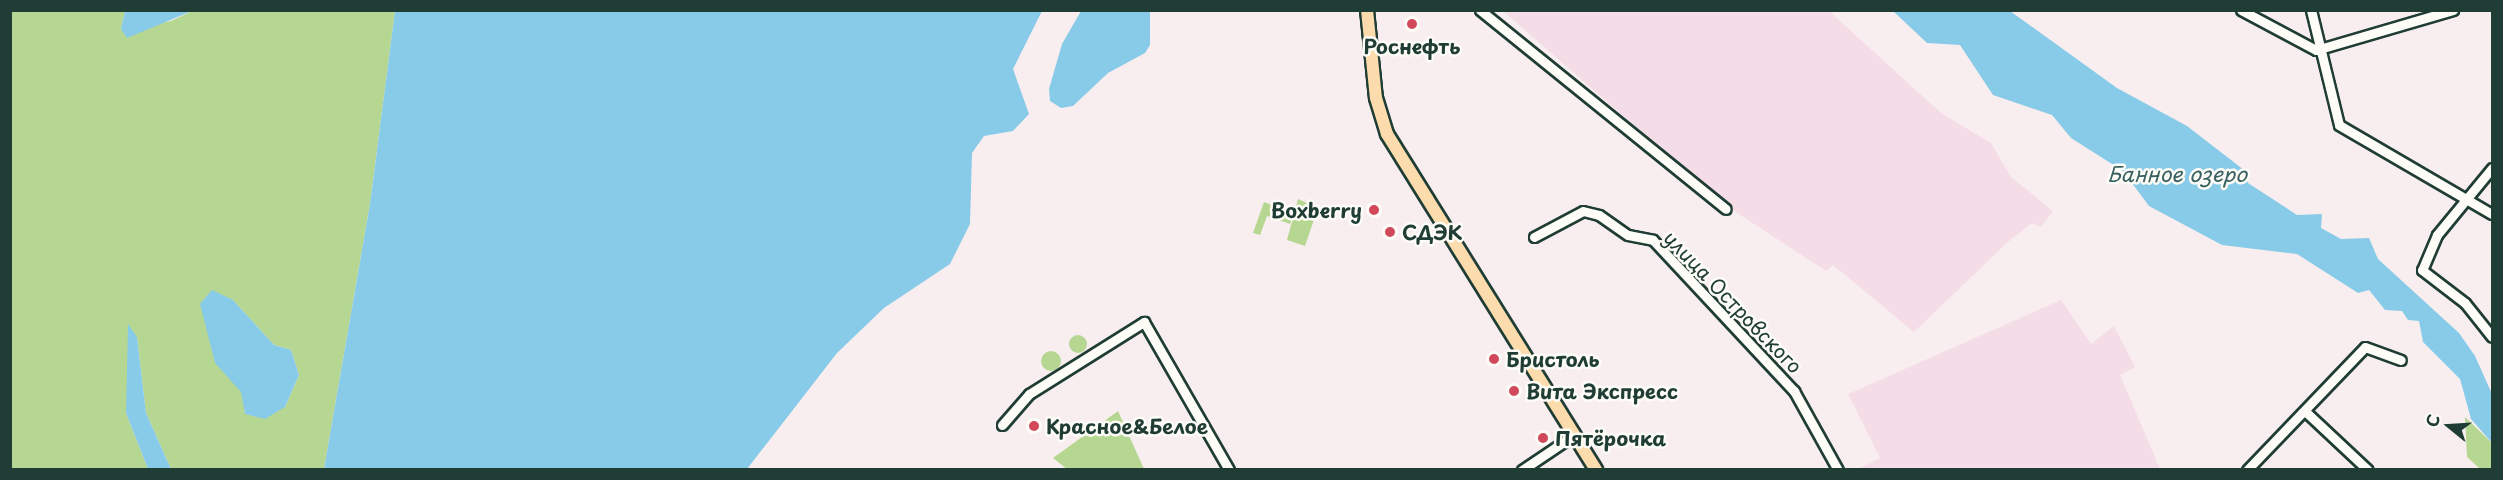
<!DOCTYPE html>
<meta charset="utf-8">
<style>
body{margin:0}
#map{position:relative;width:2503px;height:480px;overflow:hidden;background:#f9eeef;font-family:"Playpen Sans",sans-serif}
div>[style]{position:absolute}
.built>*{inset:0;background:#f4dde6}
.green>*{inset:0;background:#b6d791}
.round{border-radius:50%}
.water>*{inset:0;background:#88cbe9}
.roads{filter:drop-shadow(2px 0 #1f3d34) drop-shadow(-2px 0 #1f3d34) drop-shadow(0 2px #1f3d34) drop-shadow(0 -2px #1f3d34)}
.minor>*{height:9px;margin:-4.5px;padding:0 4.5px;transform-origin:4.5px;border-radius:4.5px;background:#fdfcf7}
.major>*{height:12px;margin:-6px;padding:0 6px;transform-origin:6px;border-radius:6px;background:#fcdcac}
.dots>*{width:16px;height:16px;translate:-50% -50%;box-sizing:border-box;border:3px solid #fdfcf7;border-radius:50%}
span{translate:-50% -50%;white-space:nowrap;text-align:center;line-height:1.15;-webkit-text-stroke:5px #fdfcf7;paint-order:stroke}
.poi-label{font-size:20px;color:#1f3d34;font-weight:700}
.right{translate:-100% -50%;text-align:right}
.left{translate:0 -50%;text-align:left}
.street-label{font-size:20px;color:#1f3d34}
.water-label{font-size:21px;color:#396061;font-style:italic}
.frame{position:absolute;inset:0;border:12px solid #1f3d34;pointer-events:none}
.north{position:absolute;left:2419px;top:396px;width:60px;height:60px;-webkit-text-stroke:4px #fdfcf7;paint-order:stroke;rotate:288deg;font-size:16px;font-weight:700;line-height:24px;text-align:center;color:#1f3d34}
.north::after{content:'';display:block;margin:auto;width:21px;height:27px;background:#1f3d34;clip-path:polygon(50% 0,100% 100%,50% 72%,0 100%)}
</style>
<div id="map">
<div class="built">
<i style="clip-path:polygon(1503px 11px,1829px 11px,1941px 113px,1991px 143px,2011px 177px,2053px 211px,2041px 227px,2032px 223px,2009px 241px,1914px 332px,1833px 265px,1826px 271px,1725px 205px)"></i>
<i style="clip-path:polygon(2061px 300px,2091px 344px,2114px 326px,2135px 367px,2120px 375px,2160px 469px,1858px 469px,1880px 458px,1848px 394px)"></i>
</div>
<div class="green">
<i style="clip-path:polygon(evenodd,10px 11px,125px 11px,121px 29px,171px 21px,192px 11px,395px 11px,370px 204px,324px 469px,171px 469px,146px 413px,137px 337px,126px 413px,148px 469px,11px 469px,10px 11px,233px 300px,274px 345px,291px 350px,299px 375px,285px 407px,245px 414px,233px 300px)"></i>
<i style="clip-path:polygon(1298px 199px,1318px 208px,1305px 246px,1287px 240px)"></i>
<i style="clip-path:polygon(1264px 202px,1294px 213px,1290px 224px,1267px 216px,1260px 235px,1253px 233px)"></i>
<i class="round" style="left:1069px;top:335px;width:18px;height:18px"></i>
<i class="round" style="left:1041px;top:351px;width:20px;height:20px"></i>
<i style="clip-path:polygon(1118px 411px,1144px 469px,1067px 469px,1053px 458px)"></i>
<i style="clip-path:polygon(2465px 417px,2492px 443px,2492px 469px,2480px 469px,2467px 457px)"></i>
</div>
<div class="water">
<i style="clip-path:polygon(125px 11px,125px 10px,192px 11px,127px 38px,121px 29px)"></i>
<i style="clip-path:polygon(395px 11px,395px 10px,1042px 11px,1013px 69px,1029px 114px,1013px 131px,984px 136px,972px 153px,970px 224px,950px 264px,884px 308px,837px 353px,747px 469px,324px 469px,370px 204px)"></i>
<i style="clip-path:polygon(1081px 11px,1150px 11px,1150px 45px,1145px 53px,1108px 73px,1073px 106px,1061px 108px,1050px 101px,1049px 89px,1062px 44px)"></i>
<i style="clip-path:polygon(1893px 11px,2010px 11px,2117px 88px,2187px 126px,2244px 170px,2248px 183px,2297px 215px,2322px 214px,2321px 228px,2341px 239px,2369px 238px,2378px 259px,2459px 333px,2475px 356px,2492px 394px,2492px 443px,2471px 419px,2460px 379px,2423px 342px,2419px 321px,2408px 320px,2402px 311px,2385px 310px,2369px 290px,2358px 293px,2297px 254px,2222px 245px,2149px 206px,2123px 171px,2071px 138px,2052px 115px,1993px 95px,1960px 45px,1927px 43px)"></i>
<i style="clip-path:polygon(212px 290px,233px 300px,274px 345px,291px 350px,299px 375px,285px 407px,265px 419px,245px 414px,241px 392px,215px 363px,200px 304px)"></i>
<i style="clip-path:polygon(128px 324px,137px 337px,146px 413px,171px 469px,148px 469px,126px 413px)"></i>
</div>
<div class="roads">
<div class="minor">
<i style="left:1480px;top:10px;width:316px;rotate:39deg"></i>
<i style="left:2241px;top:10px;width:85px;rotate:28.1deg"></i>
<i style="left:2316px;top:50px;width:143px;rotate:-16.3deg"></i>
<i style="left:2311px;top:10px;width:118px;rotate:76.3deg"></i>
<i style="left:2339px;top:125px;width:177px;rotate:30.2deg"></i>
<i style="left:2492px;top:168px;width:87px;rotate:129.4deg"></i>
<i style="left:2437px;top:235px;width:38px;rotate:113deg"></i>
<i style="left:2422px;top:270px;width:54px;rotate:37.5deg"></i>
<i style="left:2465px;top:303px;width:43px;rotate:51.5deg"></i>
<i style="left:1534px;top:237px;width:55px;rotate:-28deg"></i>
<i style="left:1583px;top:211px;width:16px;rotate:14deg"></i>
<i style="left:1599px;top:215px;width:35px;rotate:35deg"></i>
<i style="left:1628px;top:235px;width:25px;rotate:11deg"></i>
<i style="left:1653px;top:240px;width:207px;rotate:47deg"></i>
<i style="left:1794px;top:391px;width:90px;rotate:60.9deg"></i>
<i style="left:2307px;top:413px;width:83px;rotate:43.1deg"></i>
<i style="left:1002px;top:425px;width:41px;rotate:-48.9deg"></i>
<i style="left:1029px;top:394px;width:136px;rotate:-32.1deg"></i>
<i style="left:1144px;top:322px;width:171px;rotate:60.1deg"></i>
<i style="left:1522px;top:470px;width:63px;rotate:-33.9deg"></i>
<i style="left:2247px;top:470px;width:170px;rotate:-46.2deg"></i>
<i style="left:2365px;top:347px;width:38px;rotate:20deg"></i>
</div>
<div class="major">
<i style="left:1367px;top:10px;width:88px;rotate:84.2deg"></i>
<i style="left:1376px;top:98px;width:38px;rotate:73deg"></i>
<i style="left:1387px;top:134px;width:396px;rotate:58.1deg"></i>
</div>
</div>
<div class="dots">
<i style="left:1412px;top:24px;background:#d1495b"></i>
<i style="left:1374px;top:210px;background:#d1495b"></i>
<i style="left:1390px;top:232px;background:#d1495b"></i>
<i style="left:1494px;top:359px;background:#d1495b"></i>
<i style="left:1514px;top:391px;background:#d1495b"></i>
<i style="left:1034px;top:426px;background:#d1495b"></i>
<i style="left:1543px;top:438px;background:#d1495b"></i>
</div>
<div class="poi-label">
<span style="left:1412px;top:46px">Роснефть</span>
<span class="right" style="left:1362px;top:210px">Boxberry</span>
<span class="left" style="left:1402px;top:232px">СДЭК</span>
<span class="left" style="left:1506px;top:359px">Бристоль</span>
<span class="left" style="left:1526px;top:391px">Вита Экспресс</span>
<span class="left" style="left:1046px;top:426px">Красное&amp;Белое</span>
<span class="left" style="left:1555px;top:438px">Пятёрочка</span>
</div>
<div class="street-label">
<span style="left:1733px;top:302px;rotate:46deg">улица Островского</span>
</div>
<div class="water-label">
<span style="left:2177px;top:173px">Банное озеро</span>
</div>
<div class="frame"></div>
<div class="north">С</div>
</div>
